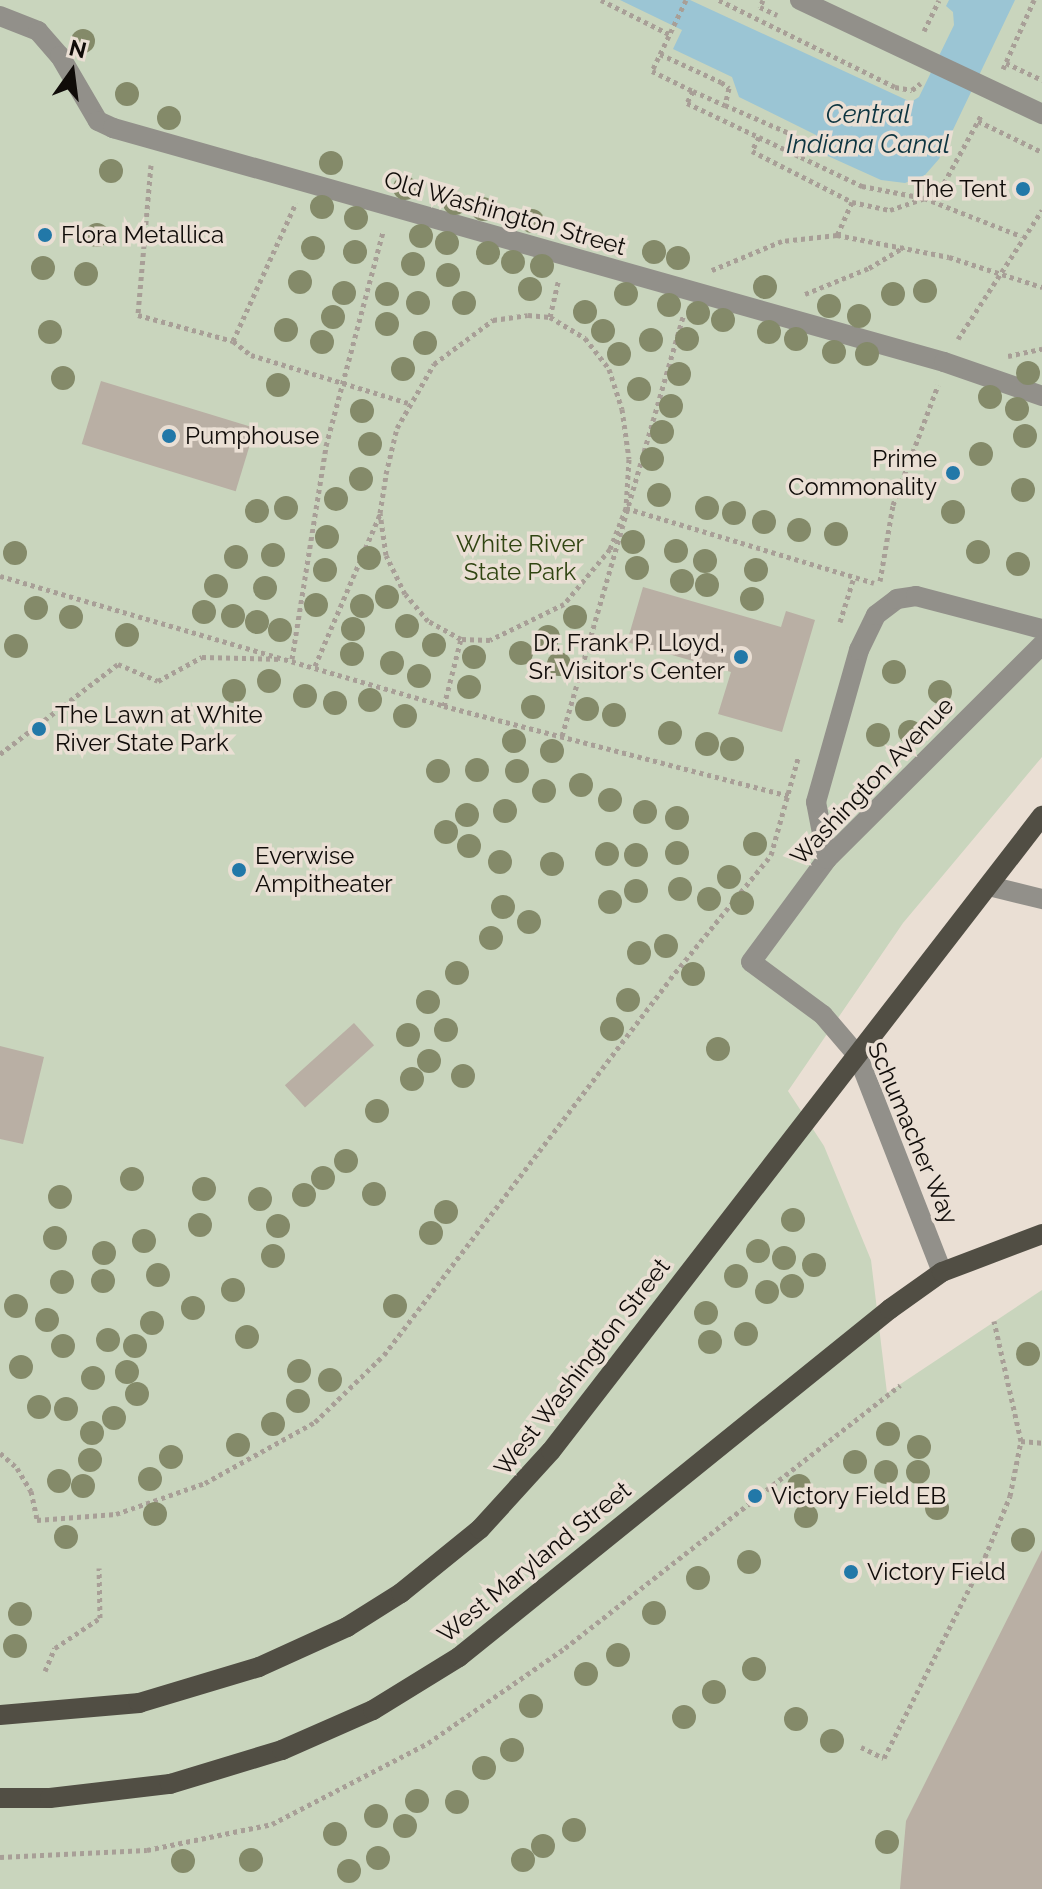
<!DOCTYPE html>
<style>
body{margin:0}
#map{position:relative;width:1042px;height:1889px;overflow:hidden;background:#eadfd4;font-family:Raleway,sans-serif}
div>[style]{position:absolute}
.green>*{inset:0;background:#c9d5bd}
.water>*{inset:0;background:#9bc5d4}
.building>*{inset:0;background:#b9afa4;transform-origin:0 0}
.path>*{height:5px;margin-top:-2.5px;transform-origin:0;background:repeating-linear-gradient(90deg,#a89f97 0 4px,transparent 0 8px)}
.minor>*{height:20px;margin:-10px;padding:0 10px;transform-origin:10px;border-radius:10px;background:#92908a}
.major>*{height:20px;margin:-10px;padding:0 10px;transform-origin:10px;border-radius:10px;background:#514e44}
.minor-bridge>*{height:20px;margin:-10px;padding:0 10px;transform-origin:10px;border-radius:10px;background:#92908a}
.trees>*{width:24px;height:24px;margin:-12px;border-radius:50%;background:#848a69}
.dots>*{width:22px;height:22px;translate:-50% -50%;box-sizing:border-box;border:4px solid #eadfd4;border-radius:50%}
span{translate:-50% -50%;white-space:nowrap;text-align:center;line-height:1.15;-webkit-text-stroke:7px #eadfd4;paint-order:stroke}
.poi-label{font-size:24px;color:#100c09}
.right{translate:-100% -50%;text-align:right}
.left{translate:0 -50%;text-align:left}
.street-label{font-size:24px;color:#100c09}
.park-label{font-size:24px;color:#304512}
.water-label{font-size:26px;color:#0d3541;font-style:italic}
.north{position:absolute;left:32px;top:32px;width:80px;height:80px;-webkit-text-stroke:6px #eadfd4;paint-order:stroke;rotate:14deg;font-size:22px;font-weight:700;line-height:32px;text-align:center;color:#100c09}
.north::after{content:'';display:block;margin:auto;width:28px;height:36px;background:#100c09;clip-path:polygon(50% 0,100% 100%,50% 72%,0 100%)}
</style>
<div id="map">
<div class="green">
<i style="clip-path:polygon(0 0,1042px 0,1042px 757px,903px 923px,788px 1091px,824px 1146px,871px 1260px,887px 1393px,1042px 1290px,1042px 1889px,0 1889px)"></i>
</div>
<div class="water">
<i style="clip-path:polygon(620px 0,690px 0,911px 102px,919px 97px,954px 25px,953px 12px,946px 6px,949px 0,1015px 0,939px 159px,925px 175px,905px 183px,881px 180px,819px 152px,816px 135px,739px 97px,732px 77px,673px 49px,682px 30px)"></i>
</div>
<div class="building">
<i style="left:101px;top:381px;width:161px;height:66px;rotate:17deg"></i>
<i style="clip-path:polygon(643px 587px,781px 627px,786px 611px,815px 620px,782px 732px,718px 714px,731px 672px,627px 642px)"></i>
<i style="left:354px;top:1023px;width:30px;height:93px;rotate:48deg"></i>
<i style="clip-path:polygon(0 1046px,44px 1057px,23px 1144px,0 1139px)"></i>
<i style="clip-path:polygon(1042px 1550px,1042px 1889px,900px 1889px,906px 1821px)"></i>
</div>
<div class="path">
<i style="left:601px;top:0;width:76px;rotate:26.6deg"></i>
<i style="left:686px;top:0;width:79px;rotate:115.6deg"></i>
<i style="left:652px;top:71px;width:46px;rotate:26deg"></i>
<i style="left:693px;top:91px;width:13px;rotate:117deg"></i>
<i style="left:687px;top:103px;width:80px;rotate:25.3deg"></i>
<i style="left:759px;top:137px;width:16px;rotate:117deg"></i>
<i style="left:752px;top:151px;width:112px;rotate:27deg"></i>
<i style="left:852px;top:202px;width:36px;rotate:114deg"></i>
<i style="left:837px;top:235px;width:55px;rotate:173.8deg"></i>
<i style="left:782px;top:241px;width:76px;rotate:157.5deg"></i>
<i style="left:719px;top:0;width:196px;rotate:26.3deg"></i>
<i style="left:895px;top:87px;width:17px;rotate:10deg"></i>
<i style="left:912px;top:90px;width:11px;rotate:-38deg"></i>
<i style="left:763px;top:0;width:8px;rotate:113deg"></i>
<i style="left:760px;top:7px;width:19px;rotate:25deg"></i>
<i style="left:924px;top:31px;width:34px;rotate:-64deg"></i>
<i style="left:660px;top:54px;width:67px;rotate:24.7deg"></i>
<i style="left:721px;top:82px;width:10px;rotate:37deg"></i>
<i style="left:729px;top:88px;width:17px;rotate:103deg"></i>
<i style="left:725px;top:105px;width:77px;rotate:23.6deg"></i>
<i style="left:796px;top:136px;width:14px;rotate:56deg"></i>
<i style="left:804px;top:148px;width:9px;rotate:108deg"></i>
<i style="left:801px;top:157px;width:68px;rotate:25.4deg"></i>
<i style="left:862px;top:186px;width:63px;rotate:11deg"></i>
<i style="left:924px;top:198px;width:25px;rotate:-37deg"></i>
<i style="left:944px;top:183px;width:79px;rotate:-61.2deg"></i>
<i style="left:1006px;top:63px;width:40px;rotate:25deg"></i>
<i style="left:1003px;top:69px;width:76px;rotate:-65.8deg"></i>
<i style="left:693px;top:91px;width:35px;rotate:24deg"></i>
<i style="left:978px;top:121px;width:71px;rotate:25.8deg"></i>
<i style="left:759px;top:137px;width:47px;rotate:25.5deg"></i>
<i style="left:151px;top:165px;width:151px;rotate:95deg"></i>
<i style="left:138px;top:315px;width:98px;rotate:15.3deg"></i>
<i style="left:233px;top:341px;width:23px;rotate:38deg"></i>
<i style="left:251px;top:355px;width:164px;rotate:17deg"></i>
<i style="left:852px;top:202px;width:39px;rotate:12deg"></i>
<i style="left:890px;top:210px;width:36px;rotate:-19deg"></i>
<i style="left:924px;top:198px;width:104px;rotate:21.4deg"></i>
<i style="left:837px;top:235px;width:114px;rotate:11.1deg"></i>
<i style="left:949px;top:257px;width:98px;rotate:17.9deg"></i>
<i style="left:805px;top:294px;width:69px;rotate:-22.1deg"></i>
<i style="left:869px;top:268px;width:41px;rotate:-31deg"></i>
<i style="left:528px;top:315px;width:22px;rotate:5deg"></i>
<i style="left:550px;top:317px;width:41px;rotate:31deg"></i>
<i style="left:585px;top:338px;width:39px;rotate:52deg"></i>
<i style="left:609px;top:369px;width:42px;rotate:72deg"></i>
<i style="left:622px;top:409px;width:50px;rotate:82deg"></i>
<i style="left:629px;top:459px;width:49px;rotate:93.5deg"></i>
<i style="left:626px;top:508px;width:44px;rotate:111.3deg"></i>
<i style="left:610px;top:549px;width:72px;rotate:129.9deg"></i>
<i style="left:564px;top:604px;width:82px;rotate:154.1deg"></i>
<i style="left:490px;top:640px;width:29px;rotate:-178deg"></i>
<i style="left:461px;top:639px;width:38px;rotate:-151deg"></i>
<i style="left:428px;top:621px;width:35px;rotate:-130deg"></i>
<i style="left:405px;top:594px;width:43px;rotate:-116deg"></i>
<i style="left:386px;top:555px;width:42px;rotate:-98.1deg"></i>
<i style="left:380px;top:513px;width:39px;rotate:-81deg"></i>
<i style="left:386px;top:474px;width:47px;rotate:-76.6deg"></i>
<i style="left:397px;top:428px;width:74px;rotate:-60deg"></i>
<i style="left:434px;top:364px;width:74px;rotate:-36.7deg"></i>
<i style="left:493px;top:320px;width:35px;rotate:-8deg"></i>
<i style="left:550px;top:317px;width:39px;rotate:-77deg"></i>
<i style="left:958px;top:339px;width:154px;rotate:-56.9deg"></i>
<i style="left:233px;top:341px;width:152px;rotate:-65.5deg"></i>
<i style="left:1008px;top:356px;width:35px;rotate:-12deg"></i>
<i style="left:626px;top:508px;width:259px;rotate:16.8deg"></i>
<i style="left:0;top:576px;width:463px;rotate:16.3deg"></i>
<i style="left:444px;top:706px;width:357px;rotate:14.6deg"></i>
<i style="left:880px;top:581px;width:77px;rotate:-80.3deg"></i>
<i style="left:893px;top:505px;width:128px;rotate:-69.4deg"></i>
<i style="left:840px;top:622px;width:47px;rotate:-72.7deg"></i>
<i style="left:292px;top:659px;width:216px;rotate:-80.9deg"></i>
<i style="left:326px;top:446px;width:221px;rotate:-75.1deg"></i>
<i style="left:315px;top:666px;width:165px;rotate:-66.8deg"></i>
<i style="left:444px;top:706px;width:69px;rotate:-75.8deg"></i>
<i style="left:562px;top:736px;width:439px;rotate:-73.9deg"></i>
<i style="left:0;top:754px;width:148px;rotate:-37.3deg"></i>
<i style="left:118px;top:664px;width:43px;rotate:23deg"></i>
<i style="left:158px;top:681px;width:50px;rotate:-28.6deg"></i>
<i style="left:202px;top:657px;width:80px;rotate:1.4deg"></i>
<i style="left:1021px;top:1441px;width:21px;rotate:5deg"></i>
<i style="left:0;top:1453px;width:23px;rotate:41deg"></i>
<i style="left:17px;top:1468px;width:27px;rotate:59deg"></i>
<i style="left:31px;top:1491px;width:30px;rotate:78deg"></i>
<i style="left:37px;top:1520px;width:79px;rotate:-4.3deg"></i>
<i style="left:116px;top:1514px;width:94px;rotate:-19.2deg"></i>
<i style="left:205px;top:1483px;width:126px;rotate:-29deg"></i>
<i style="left:315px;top:1422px;width:96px;rotate:-44.2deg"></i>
<i style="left:384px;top:1355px;width:472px;rotate:-52.7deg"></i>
<i style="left:670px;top:979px;width:160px;rotate:-50.8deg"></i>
<i style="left:771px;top:855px;width:101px;rotate:-74.4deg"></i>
<i style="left:45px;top:1671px;width:25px;rotate:-67deg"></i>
<i style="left:55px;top:1648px;width:54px;rotate:-33.7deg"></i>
<i style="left:100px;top:1618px;width:50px;rotate:-91.1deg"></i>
<i style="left:861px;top:1747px;width:25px;rotate:26deg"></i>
<i style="left:884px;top:1758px;width:225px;rotate:-63.3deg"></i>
<i style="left:985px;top:1557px;width:66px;rotate:-67.7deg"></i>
<i style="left:1010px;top:1496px;width:56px;rotate:-78.7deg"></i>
<i style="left:1021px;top:1441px;width:123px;rotate:-102.7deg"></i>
<i style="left:0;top:1857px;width:147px;rotate:-2.7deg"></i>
<i style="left:147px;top:1850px;width:128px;rotate:-11.7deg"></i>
<i style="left:272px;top:1824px;width:176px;rotate:-27.4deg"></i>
<i style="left:428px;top:1743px;width:167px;rotate:-34.7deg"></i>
<i style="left:565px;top:1648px;width:426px;rotate:-38.1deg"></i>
</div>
<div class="minor">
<i style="left:0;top:16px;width:41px;rotate:21.5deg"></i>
<i style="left:38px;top:31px;width:33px;rotate:49deg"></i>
<i style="left:60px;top:56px;width:75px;rotate:59.7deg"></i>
<i style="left:98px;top:121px;width:17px;rotate:25deg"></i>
<i style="left:113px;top:128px;width:863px;rotate:15.73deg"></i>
<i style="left:944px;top:362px;width:104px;rotate:19.1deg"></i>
<i style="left:827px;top:859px;width:58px;rotate:-100.9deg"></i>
<i style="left:816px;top:802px;width:158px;rotate:-74.2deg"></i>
<i style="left:859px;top:650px;width:39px;rotate:-64deg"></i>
<i style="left:876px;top:615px;width:26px;rotate:-37deg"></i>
<i style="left:897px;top:599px;width:19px;rotate:-9deg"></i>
<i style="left:916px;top:596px;width:130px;rotate:14.7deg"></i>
<i style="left:989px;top:886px;width:55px;rotate:13.8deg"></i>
<i style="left:942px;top:1272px;width:232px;rotate:-111.3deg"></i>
<i style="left:858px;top:1056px;width:54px;rotate:-130.5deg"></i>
<i style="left:823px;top:1015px;width:89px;rotate:-143.6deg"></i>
<i style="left:751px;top:962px;width:128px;rotate:-53.6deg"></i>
<i style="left:827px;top:859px;width:303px;rotate:-44.9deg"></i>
</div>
<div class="major">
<i style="left:0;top:1715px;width:140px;rotate:-4.9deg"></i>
<i style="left:139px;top:1703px;width:125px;rotate:-16.7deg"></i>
<i style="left:259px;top:1667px;width:97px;rotate:-24.4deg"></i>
<i style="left:347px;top:1627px;width:64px;rotate:-32.2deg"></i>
<i style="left:401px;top:1593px;width:102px;rotate:-39deg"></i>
<i style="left:480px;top:1529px;width:105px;rotate:-47.7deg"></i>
<i style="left:551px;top:1451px;width:803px;rotate:-52.29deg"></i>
<i style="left:0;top:1798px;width:50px"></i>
<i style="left:50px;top:1798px;width:121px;rotate:-6.7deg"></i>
<i style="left:170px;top:1784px;width:117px;rotate:-16.9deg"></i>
<i style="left:282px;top:1750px;width:99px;rotate:-23.7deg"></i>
<i style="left:373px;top:1710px;width:101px;rotate:-31.6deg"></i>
<i style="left:459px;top:1657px;width:554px;rotate:-38.92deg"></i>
<i style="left:890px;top:1309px;width:64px;rotate:-35.4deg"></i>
<i style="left:942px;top:1272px;width:107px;rotate:-20.8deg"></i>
</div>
<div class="minor-bridge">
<i style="left:800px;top:0;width:268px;rotate:25.2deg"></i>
</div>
<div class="trees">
<i style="left:83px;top:41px"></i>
<i style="left:127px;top:94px"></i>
<i style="left:169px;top:118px"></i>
<i style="left:331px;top:163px"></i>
<i style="left:111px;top:171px"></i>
<i style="left:405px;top:188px"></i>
<i style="left:455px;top:203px"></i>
<i style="left:322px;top:207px"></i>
<i style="left:483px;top:209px"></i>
<i style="left:356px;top:218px"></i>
<i style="left:532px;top:221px"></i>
<i style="left:97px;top:235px"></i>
<i style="left:421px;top:236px"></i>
<i style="left:447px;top:243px"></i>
<i style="left:313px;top:248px"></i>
<i style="left:355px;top:252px"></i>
<i style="left:654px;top:252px"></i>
<i style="left:488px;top:253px"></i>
<i style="left:678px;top:258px"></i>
<i style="left:513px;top:262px"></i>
<i style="left:413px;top:264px"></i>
<i style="left:542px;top:266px"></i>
<i style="left:43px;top:268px"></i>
<i style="left:86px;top:274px"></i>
<i style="left:448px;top:275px"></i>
<i style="left:300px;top:282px"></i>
<i style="left:765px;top:287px"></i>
<i style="left:530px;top:289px"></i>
<i style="left:925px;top:291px"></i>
<i style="left:344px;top:293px"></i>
<i style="left:387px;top:294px"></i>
<i style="left:626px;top:294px"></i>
<i style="left:893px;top:294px"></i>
<i style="left:418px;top:303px"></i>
<i style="left:464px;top:303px"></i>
<i style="left:669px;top:305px"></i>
<i style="left:829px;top:306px"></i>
<i style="left:585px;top:312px"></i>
<i style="left:698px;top:313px"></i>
<i style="left:859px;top:316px"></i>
<i style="left:333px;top:317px"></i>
<i style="left:723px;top:320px"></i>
<i style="left:387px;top:324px"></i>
<i style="left:286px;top:330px"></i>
<i style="left:603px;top:331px"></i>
<i style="left:50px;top:332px"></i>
<i style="left:769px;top:332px"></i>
<i style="left:687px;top:339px"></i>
<i style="left:796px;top:339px"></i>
<i style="left:651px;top:340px"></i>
<i style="left:322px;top:342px"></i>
<i style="left:425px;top:343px"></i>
<i style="left:834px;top:352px"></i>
<i style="left:619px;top:354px"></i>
<i style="left:867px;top:354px"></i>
<i style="left:403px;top:369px"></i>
<i style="left:1028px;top:373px"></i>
<i style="left:679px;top:374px"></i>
<i style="left:63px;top:378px"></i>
<i style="left:278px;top:385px"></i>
<i style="left:639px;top:389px"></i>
<i style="left:990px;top:397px"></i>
<i style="left:671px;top:406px"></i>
<i style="left:1017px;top:409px"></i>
<i style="left:362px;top:411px"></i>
<i style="left:662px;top:432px"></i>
<i style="left:1025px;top:436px"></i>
<i style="left:370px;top:444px"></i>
<i style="left:981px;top:454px"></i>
<i style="left:652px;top:459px"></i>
<i style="left:361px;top:479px"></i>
<i style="left:1023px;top:490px"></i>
<i style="left:659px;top:495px"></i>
<i style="left:336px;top:499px"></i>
<i style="left:286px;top:508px"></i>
<i style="left:707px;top:508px"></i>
<i style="left:257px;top:511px"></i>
<i style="left:953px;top:512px"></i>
<i style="left:734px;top:513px"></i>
<i style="left:764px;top:522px"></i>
<i style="left:799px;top:530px"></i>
<i style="left:836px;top:534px"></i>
<i style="left:327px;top:537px"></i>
<i style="left:633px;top:542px"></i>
<i style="left:676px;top:551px"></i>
<i style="left:978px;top:552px"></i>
<i style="left:15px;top:553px"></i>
<i style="left:273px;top:555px"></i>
<i style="left:236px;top:557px"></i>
<i style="left:369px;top:558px"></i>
<i style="left:705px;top:561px"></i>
<i style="left:1018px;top:564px"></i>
<i style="left:637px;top:568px"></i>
<i style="left:325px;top:570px"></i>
<i style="left:756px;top:570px"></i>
<i style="left:682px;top:581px"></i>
<i style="left:707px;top:585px"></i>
<i style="left:216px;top:586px"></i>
<i style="left:265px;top:588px"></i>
<i style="left:387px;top:597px"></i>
<i style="left:752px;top:599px"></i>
<i style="left:316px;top:605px"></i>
<i style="left:362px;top:606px"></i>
<i style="left:36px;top:608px"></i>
<i style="left:204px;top:612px"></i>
<i style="left:233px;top:616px"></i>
<i style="left:71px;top:617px"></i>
<i style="left:575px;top:617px"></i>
<i style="left:257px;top:622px"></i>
<i style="left:407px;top:626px"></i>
<i style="left:353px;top:629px"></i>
<i style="left:280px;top:630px"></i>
<i style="left:127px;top:635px"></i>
<i style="left:548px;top:637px"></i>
<i style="left:434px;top:645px"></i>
<i style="left:16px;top:646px"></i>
<i style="left:521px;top:653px"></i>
<i style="left:352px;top:654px"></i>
<i style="left:474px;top:657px"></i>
<i style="left:392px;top:663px"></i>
<i style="left:559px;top:664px"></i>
<i style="left:894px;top:672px"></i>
<i style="left:419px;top:676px"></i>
<i style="left:269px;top:681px"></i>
<i style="left:469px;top:687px"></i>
<i style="left:234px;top:691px"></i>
<i style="left:940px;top:692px"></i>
<i style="left:305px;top:696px"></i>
<i style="left:370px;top:700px"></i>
<i style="left:335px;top:703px"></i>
<i style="left:533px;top:707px"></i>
<i style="left:587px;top:709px"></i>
<i style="left:614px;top:715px"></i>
<i style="left:405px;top:716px"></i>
<i style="left:910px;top:732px"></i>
<i style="left:670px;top:733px"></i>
<i style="left:878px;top:735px"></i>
<i style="left:514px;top:741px"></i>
<i style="left:707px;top:744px"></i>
<i style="left:732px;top:749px"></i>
<i style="left:552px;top:751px"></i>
<i style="left:477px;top:770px"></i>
<i style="left:438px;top:771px"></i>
<i style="left:517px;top:771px"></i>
<i style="left:581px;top:785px"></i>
<i style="left:544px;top:791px"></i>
<i style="left:610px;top:800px"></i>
<i style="left:505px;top:811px"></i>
<i style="left:645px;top:812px"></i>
<i style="left:467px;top:815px"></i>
<i style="left:677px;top:818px"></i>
<i style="left:446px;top:832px"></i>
<i style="left:755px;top:844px"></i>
<i style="left:469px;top:846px"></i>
<i style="left:677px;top:853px"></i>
<i style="left:607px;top:854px"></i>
<i style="left:636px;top:855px"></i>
<i style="left:500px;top:862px"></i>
<i style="left:552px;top:864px"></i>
<i style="left:729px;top:877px"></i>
<i style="left:680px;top:889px"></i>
<i style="left:636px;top:891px"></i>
<i style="left:709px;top:899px"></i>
<i style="left:610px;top:902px"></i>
<i style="left:742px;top:903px"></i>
<i style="left:503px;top:907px"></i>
<i style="left:529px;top:922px"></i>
<i style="left:491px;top:938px"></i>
<i style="left:666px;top:946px"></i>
<i style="left:639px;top:953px"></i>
<i style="left:457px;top:973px"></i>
<i style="left:693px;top:974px"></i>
<i style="left:628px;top:1000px"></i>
<i style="left:428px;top:1002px"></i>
<i style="left:612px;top:1029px"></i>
<i style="left:446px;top:1030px"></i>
<i style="left:408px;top:1035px"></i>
<i style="left:718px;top:1049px"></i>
<i style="left:429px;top:1061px"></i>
<i style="left:463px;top:1076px"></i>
<i style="left:412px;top:1079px"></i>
<i style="left:377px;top:1111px"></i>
<i style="left:346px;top:1161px"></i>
<i style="left:323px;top:1178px"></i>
<i style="left:132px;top:1179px"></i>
<i style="left:204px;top:1189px"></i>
<i style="left:374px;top:1194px"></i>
<i style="left:304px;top:1195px"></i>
<i style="left:60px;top:1197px"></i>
<i style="left:260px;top:1199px"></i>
<i style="left:446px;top:1212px"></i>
<i style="left:793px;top:1220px"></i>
<i style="left:200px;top:1225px"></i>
<i style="left:278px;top:1226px"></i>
<i style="left:431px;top:1233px"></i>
<i style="left:55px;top:1238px"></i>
<i style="left:144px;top:1241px"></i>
<i style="left:758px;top:1251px"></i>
<i style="left:104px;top:1253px"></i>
<i style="left:273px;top:1256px"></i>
<i style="left:784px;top:1258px"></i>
<i style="left:814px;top:1265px"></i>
<i style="left:158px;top:1275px"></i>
<i style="left:736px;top:1276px"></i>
<i style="left:103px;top:1281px"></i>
<i style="left:62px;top:1282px"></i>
<i style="left:792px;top:1286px"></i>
<i style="left:233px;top:1290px"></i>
<i style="left:767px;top:1292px"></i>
<i style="left:16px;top:1306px"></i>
<i style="left:395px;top:1306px"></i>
<i style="left:193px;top:1308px"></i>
<i style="left:706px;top:1313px"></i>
<i style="left:47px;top:1320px"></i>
<i style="left:152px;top:1323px"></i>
<i style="left:746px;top:1334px"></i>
<i style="left:247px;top:1337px"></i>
<i style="left:108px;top:1340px"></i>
<i style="left:710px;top:1342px"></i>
<i style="left:63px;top:1346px"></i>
<i style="left:135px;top:1346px"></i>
<i style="left:1028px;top:1354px"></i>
<i style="left:21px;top:1367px"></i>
<i style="left:299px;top:1371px"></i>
<i style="left:127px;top:1372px"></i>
<i style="left:93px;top:1378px"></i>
<i style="left:330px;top:1380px"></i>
<i style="left:137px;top:1394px"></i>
<i style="left:298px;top:1401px"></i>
<i style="left:39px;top:1407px"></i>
<i style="left:66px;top:1409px"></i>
<i style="left:114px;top:1418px"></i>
<i style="left:273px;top:1424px"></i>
<i style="left:92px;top:1433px"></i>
<i style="left:888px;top:1434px"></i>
<i style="left:238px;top:1445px"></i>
<i style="left:919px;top:1447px"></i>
<i style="left:171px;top:1457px"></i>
<i style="left:90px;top:1460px"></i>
<i style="left:855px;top:1462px"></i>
<i style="left:886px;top:1472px"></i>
<i style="left:918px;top:1472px"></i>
<i style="left:150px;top:1479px"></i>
<i style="left:59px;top:1481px"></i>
<i style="left:83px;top:1486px"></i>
<i style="left:799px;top:1486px"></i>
<i style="left:937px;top:1508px"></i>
<i style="left:155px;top:1514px"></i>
<i style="left:806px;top:1516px"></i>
<i style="left:66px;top:1537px"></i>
<i style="left:1023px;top:1540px"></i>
<i style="left:749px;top:1562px"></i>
<i style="left:698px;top:1578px"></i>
<i style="left:654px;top:1613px"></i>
<i style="left:20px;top:1614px"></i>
<i style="left:15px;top:1646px"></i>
<i style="left:618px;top:1655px"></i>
<i style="left:754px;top:1669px"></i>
<i style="left:586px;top:1674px"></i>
<i style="left:714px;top:1692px"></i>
<i style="left:531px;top:1706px"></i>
<i style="left:684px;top:1717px"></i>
<i style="left:796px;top:1719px"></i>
<i style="left:832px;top:1741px"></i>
<i style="left:512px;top:1750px"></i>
<i style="left:484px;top:1768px"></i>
<i style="left:417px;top:1801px"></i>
<i style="left:457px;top:1802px"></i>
<i style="left:376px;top:1816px"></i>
<i style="left:405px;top:1826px"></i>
<i style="left:574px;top:1830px"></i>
<i style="left:335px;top:1834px"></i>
<i style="left:887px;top:1842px"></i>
<i style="left:543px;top:1846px"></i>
<i style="left:378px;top:1858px"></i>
<i style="left:251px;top:1860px"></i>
<i style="left:523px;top:1860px"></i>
<i style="left:183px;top:1861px"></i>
<i style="left:349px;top:1871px"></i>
</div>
<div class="dots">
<i style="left:1023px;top:189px;background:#2278a8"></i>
<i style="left:45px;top:235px;background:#2278a8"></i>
<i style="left:169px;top:436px;background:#2278a8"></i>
<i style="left:953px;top:473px;background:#2278a8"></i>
<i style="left:741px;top:657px;background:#2278a8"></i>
<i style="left:39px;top:729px;background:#2278a8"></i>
<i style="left:239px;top:870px;background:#2278a8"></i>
<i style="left:755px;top:1496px;background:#2278a8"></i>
<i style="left:851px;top:1572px;background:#2278a8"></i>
</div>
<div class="poi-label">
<span class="right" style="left:1007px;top:189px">The Tent</span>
<span class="left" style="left:61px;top:235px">Flora Metallica</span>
<span class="left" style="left:185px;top:436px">Pumphouse</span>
<span class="right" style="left:937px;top:473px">Prime<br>Commonality</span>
<span class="right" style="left:725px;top:657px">Dr. Frank P. Lloyd,<br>Sr. Visitor's Center</span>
<span class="left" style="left:55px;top:729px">The Lawn at White<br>River State Park</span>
<span class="left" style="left:255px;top:870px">Everwise<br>Ampitheater</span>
<span class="left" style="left:771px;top:1496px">Victory Field EB</span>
<span class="left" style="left:867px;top:1572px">Victory Field</span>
</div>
<div class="street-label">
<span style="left:505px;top:213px;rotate:16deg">Old Washington Street</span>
<span style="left:872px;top:781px;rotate:-46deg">Washington Avenue</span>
<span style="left:913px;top:1133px;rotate:67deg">Schumacher Way</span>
<span style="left:582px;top:1367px;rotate:-52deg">West Washington Street</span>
<span style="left:534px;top:1562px;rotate:-39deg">West Maryland Street</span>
</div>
<div class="park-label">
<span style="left:520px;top:558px">White River<br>State Park</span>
</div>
<div class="water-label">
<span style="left:868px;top:130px">Central<br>Indiana Canal</span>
</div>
<div class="north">N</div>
</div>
